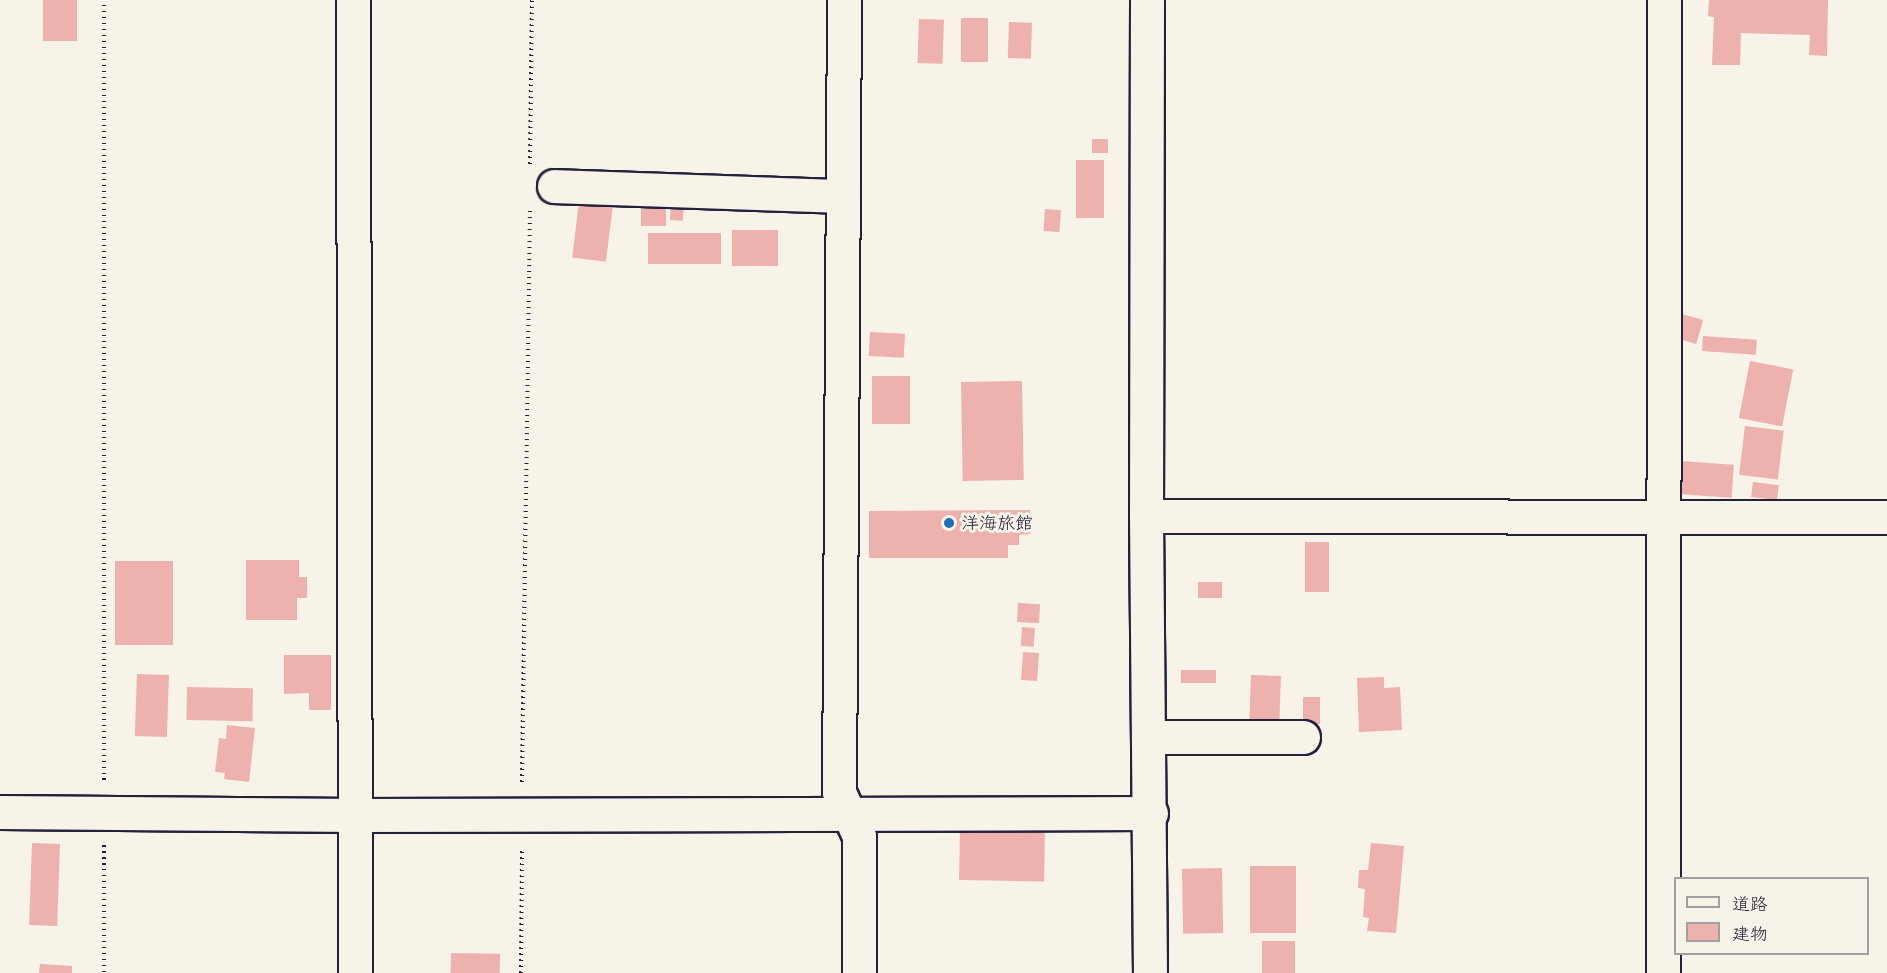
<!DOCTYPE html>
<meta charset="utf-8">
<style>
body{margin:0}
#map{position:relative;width:1887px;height:973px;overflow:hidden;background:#f7f3e8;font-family:Itim,"Klee One",sans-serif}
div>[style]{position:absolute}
.building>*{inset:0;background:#edb1ae;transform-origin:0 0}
.path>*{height:4px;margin-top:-2px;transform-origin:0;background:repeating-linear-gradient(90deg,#22223b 0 1.5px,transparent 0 6px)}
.roads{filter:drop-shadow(2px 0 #22223b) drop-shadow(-2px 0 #22223b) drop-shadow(0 2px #22223b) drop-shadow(0 -2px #22223b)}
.minor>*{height:33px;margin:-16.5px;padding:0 16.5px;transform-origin:16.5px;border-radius:16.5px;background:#f7f3e8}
.dots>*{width:16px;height:16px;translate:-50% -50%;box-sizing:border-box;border:3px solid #f7f3e8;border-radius:50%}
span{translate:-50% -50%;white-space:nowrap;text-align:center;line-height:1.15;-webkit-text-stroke:6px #f7f3e8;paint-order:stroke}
.poi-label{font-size:18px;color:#22223b}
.left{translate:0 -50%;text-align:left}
.legend{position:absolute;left:1674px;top:877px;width:195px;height:78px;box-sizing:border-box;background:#f7f3e8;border:2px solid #a29fa3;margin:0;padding:8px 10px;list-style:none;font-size:18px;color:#22223b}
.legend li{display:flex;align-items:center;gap:12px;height:30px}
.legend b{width:30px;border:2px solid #a29fa3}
</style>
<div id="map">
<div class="building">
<i style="left:43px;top:0;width:34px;height:41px"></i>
<i style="clip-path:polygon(1709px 0,1828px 0,1827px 56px,1809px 55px,1810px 35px,1741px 33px,1740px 65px,1712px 65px,1714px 17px,1708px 16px)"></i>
<i style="left:961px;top:18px;width:27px;height:44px"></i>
<i style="left:919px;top:19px;width:25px;height:44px;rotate:2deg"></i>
<i style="left:1009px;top:22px;width:23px;height:36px;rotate:2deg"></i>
<i style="left:1092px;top:139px;width:16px;height:14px"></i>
<i style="left:1076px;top:160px;width:28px;height:58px"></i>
<i style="left:641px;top:201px;width:25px;height:25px"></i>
<i style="left:579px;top:202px;width:34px;height:56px;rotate:7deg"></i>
<i style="left:671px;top:202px;width:13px;height:18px;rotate:4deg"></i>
<i style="left:1045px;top:209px;width:16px;height:22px;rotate:4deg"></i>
<i style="left:778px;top:230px;width:36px;height:46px;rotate:90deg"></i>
<i style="left:721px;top:233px;width:31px;height:73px;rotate:90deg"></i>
<i style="left:1682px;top:314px;width:22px;height:25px;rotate:16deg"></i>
<i style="left:870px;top:332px;width:35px;height:24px;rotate:3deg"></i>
<i style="left:1703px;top:336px;width:54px;height:15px;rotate:4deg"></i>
<i style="left:1750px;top:361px;width:44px;height:58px;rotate:11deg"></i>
<i style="left:872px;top:376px;width:38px;height:48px"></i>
<i style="left:1022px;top:381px;width:99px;height:61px;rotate:89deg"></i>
<i style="left:1745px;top:426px;width:39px;height:49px;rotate:7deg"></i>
<i style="left:1680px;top:461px;width:54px;height:33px;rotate:4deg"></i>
<i style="left:1753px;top:482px;width:26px;height:15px;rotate:7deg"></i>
<i style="clip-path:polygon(1030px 510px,1030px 534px,1019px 535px,1019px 545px,1008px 545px,1008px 558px,869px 558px,869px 511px)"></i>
<i style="left:1305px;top:542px;width:24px;height:50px"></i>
<i style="clip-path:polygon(246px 560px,299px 560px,299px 577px,307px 577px,307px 598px,297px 598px,297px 620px,246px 620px)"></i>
<i style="left:115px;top:561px;width:58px;height:84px"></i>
<i style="left:1198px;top:582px;width:24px;height:16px"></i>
<i style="left:1018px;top:603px;width:22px;height:19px;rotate:3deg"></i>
<i style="left:1022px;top:627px;width:13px;height:19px;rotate:4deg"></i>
<i style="left:1023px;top:652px;width:16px;height:28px;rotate:4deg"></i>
<i style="clip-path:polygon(284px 655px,331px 655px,331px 710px,309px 710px,309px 693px,284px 694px)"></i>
<i style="left:1181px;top:670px;width:35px;height:13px"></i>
<i style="left:137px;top:674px;width:32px;height:62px;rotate:2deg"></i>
<i style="left:1251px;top:675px;width:30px;height:44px;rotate:2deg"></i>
<i style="clip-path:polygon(1384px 677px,1384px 688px,1400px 687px,1402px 730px,1359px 732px,1357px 678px)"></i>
<i style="left:187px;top:687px;width:66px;height:33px;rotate:1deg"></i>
<i style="left:1303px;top:697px;width:17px;height:27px"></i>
<i style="clip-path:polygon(227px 725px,255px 728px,249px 782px,224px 779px,225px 773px,215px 772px,219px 738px,226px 739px)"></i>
<i style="left:960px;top:828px;width:85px;height:52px;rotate:1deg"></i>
<i style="left:32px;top:843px;width:28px;height:82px;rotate:2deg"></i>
<i style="clip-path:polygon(1371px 843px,1404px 846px,1396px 933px,1367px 931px,1369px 918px,1363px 917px,1365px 889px,1358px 888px,1359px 870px,1368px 870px)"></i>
<i style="left:1250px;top:866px;width:46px;height:67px"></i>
<i style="left:1222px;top:868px;width:65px;height:40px;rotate:89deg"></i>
<i style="left:1262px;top:941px;width:33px;height:32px"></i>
<i style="left:451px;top:953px;width:49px;height:20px;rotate:1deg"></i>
<i style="clip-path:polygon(40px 964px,72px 966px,72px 973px,39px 973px)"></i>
</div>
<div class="path">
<i style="left:530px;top:164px;width:164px;rotate:-89.3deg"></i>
<i style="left:104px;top:780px;width:780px;rotate:-90deg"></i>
<i style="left:522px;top:782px;width:574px;rotate:-89.2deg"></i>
<i style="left:104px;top:845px;width:128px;rotate:90deg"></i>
<i style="left:521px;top:973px;width:126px;rotate:-89.5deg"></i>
</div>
<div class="roads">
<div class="minor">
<i style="left:353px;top:0;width:973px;rotate:89.88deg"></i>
<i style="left:844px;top:0;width:792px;rotate:90.36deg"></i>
<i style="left:839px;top:792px;width:48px;rotate:65.6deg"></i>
<i style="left:859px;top:836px;width:137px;rotate:90deg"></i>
<i style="left:1147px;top:0;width:516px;rotate:90.11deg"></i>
<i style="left:1146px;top:516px;width:457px;rotate:89.5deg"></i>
<i style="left:554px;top:186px;width:288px;rotate:2deg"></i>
<i style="left:1146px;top:516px;width:741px;rotate:0.08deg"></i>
<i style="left:1149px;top:737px;width:154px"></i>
<i style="left:0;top:812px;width:355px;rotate:0.5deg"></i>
<i style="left:355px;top:815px;width:796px;rotate:-0.14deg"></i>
<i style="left:1663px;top:973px;width:973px;rotate:-89.94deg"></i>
</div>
</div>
<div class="dots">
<i style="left:949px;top:523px;background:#1f6fb2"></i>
</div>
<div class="poi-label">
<span class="left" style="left:961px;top:523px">洋海旅館</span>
</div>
<ul class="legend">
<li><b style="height:8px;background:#f7f3e8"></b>道路</li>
<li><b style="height:16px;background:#edb1ae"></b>建物</li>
</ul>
</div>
